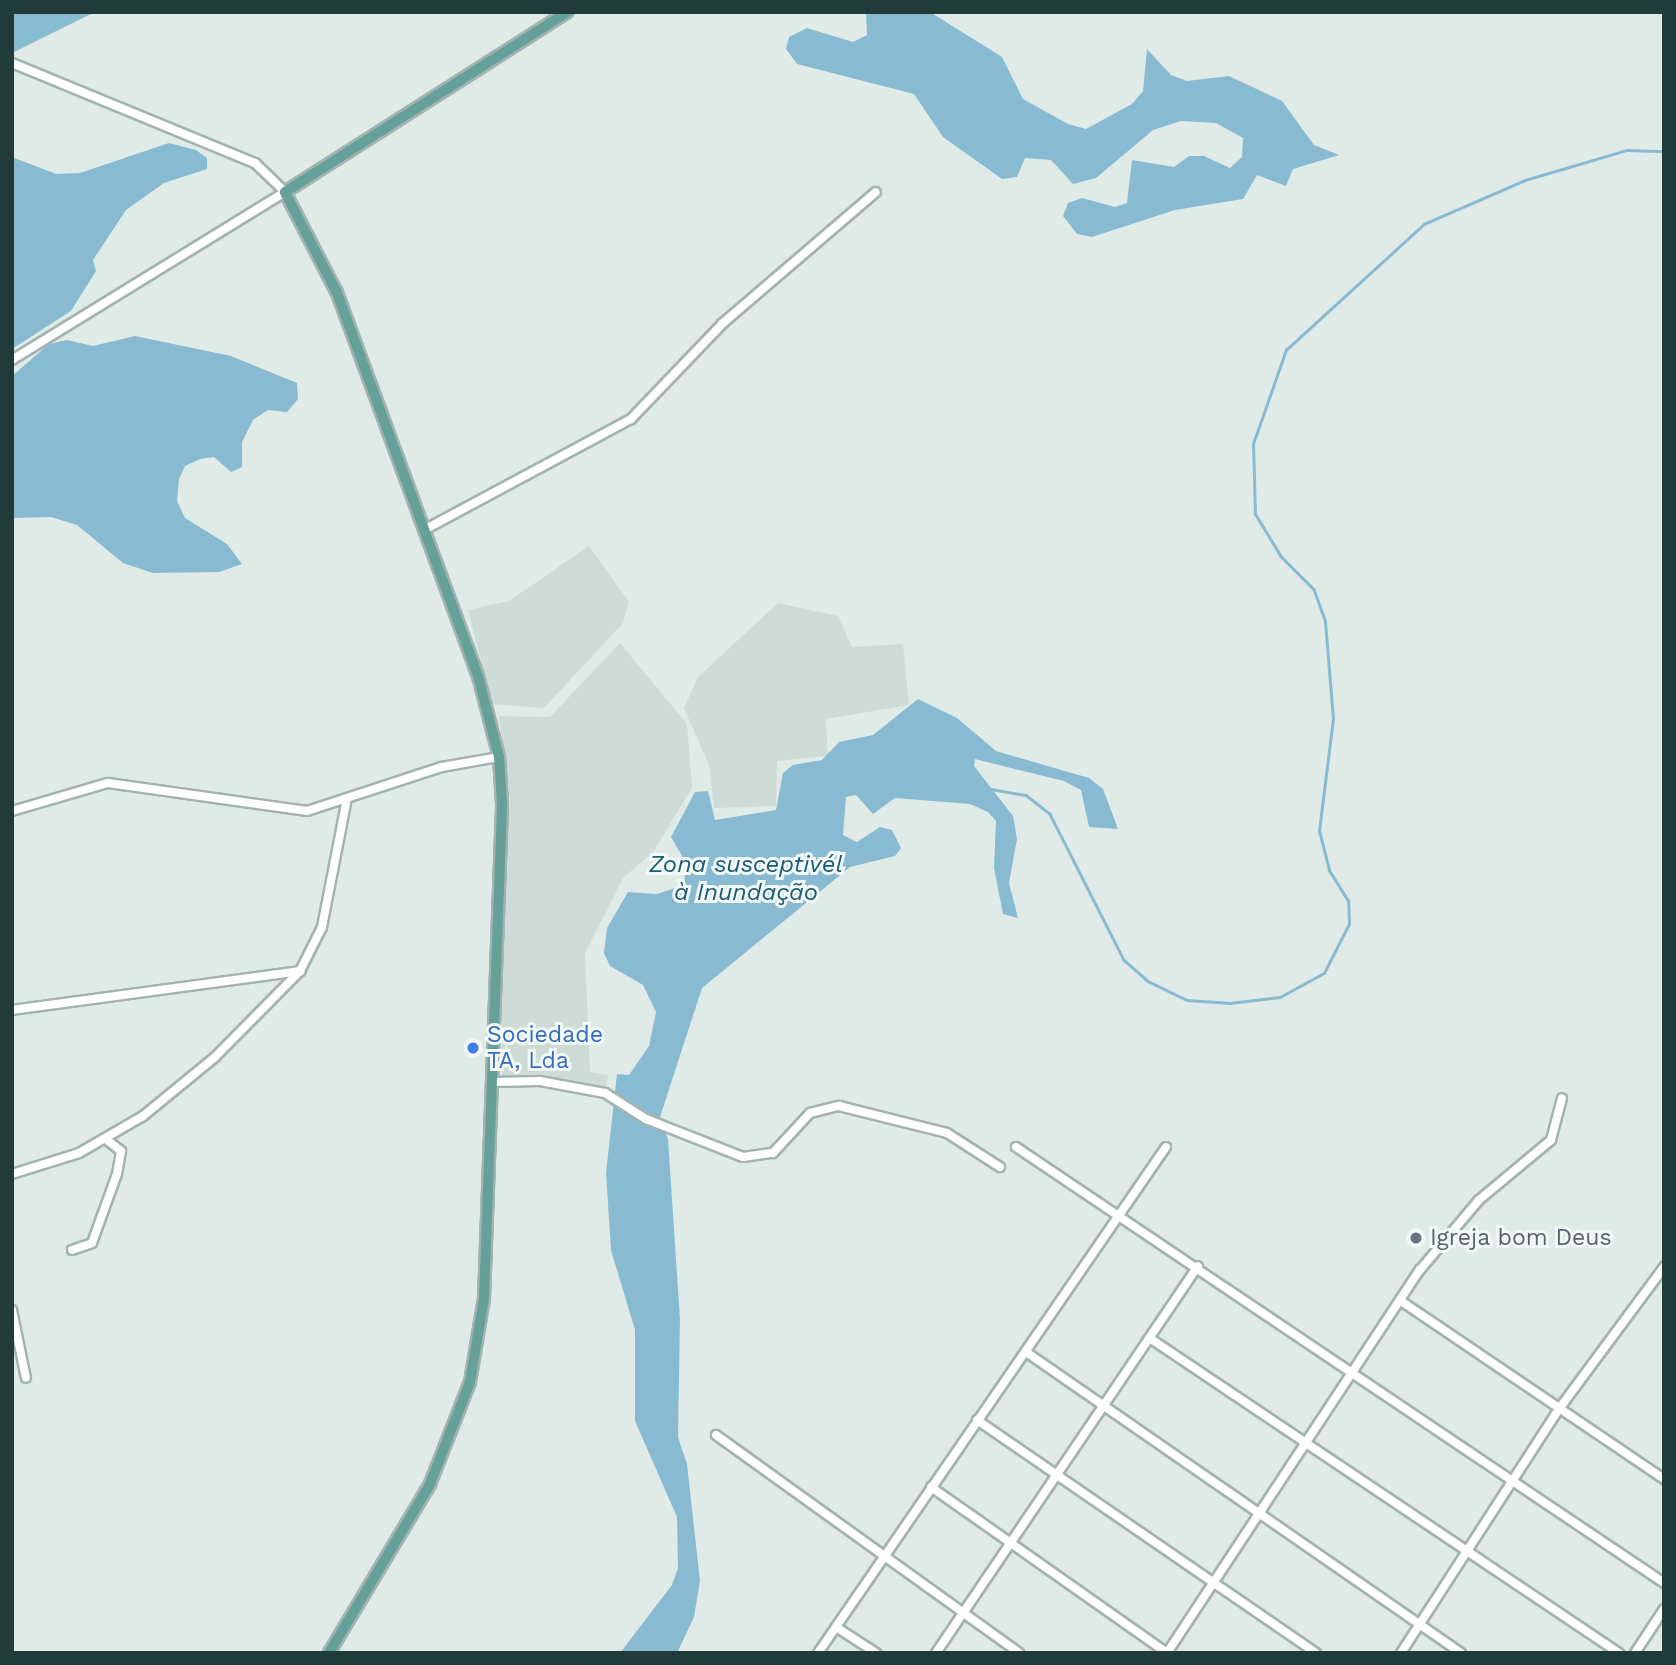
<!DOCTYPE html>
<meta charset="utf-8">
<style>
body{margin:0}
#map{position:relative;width:1676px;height:1665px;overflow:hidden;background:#e0ebe8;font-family:"Work Sans",sans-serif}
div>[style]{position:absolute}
.built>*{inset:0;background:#cfdbd7}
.water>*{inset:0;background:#88bbd1}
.stream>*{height:2.5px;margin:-1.25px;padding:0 1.25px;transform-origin:1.25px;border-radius:1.25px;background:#88bbd1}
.roads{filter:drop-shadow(2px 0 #a3b3b0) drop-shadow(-2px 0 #a3b3b0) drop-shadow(0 2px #a3b3b0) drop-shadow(0 -2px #a3b3b0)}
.minor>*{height:8px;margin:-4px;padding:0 4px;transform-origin:4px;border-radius:4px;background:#fff}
.major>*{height:10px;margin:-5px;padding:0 5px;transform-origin:5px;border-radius:5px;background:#65a19a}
.dots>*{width:19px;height:19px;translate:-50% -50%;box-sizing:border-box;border:4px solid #f1f8f5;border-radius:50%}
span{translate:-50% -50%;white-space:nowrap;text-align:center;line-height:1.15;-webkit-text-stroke:6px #f1f8f5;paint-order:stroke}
.shop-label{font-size:23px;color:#366cbe}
.left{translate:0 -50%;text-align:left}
.worship-label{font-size:23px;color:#5b616d}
.water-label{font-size:24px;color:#1b5b77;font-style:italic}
.frame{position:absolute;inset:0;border:14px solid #213c38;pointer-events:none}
</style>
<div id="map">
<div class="built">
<i style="clip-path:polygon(589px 546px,629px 602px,623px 623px,544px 708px,492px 704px,468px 610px,509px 601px)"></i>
<i style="clip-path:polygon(778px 603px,838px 616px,852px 647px,903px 644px,909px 705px,826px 719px,828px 756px,777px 761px,776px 806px,714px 808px,709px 765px,684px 708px,698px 677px)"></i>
<i style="clip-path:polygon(620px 643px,687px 724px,692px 788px,653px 852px,623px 878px,585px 953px,590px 1072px,608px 1075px,606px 1089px,502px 1078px,502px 926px,510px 798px,499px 716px,550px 717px)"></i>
</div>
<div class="water">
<i style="clip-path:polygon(12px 12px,95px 12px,12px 53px)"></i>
<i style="clip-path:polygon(866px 12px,930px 12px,1002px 57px,1023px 99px,1068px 124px,1086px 129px,1132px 104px,1143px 91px,1147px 49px,1171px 75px,1187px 81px,1229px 76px,1282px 101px,1314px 145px,1339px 155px,1293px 169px,1286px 186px,1257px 175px,1243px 199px,1175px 210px,1092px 237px,1077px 234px,1063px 216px,1068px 203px,1082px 198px,1115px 207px,1127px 203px,1132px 160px,1174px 167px,1189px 156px,1204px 156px,1230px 168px,1242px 157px,1243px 138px,1216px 123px,1181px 121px,1153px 130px,1096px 178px,1073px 184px,1051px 160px,1025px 158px,1017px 177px,1002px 179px,943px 137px,914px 94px,797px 64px,786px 49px,789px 37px,807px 28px,853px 42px,867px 35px)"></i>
<i style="clip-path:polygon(169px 143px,196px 150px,207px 158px,207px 169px,164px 183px,126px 210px,93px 260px,96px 271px,71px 311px,12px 349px,12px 157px,56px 174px,80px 173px)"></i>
<i style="clip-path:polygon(135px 336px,231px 356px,297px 383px,298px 399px,287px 412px,268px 410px,253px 420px,242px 442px,242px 467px,231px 472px,214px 457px,200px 459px,185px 466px,179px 479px,177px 501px,185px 518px,227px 544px,242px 564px,219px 572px,153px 573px,123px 563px,77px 525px,51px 517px,12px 518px,12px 376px,49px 344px,67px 340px,93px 346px)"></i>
<i style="clip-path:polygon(918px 699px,957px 718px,996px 751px,1089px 778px,1103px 789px,1118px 829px,1089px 827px,1081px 790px,1064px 781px,975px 759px,974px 766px,1013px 816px,1017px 839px,1009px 883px,1018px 918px,1003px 914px,994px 868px,996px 821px,988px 812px,970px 804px,895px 798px,873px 814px,856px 795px,846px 797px,843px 835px,857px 842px,880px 827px,892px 830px,901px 848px,895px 856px,850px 867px,702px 988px,660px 1117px,668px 1139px,680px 1319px,678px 1437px,687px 1464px,700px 1581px,694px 1617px,677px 1653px,620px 1653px,672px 1585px,678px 1568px,677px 1517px,635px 1421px,635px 1330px,611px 1250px,606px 1173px,617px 1074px,629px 1075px,649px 1046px,656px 1012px,643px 985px,610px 966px,604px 953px,607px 928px,628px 892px,657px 894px,684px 885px,686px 863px,671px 837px,695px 792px,708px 791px,715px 820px,776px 810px,783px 773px,793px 765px,822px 760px,839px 742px,873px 735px)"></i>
</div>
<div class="stream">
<i style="left:991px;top:789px;width:36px;rotate:10deg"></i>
<i style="left:1026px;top:795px;width:31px;rotate:38deg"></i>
<i style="left:1050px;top:814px;width:164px;rotate:63.1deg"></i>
<i style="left:1124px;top:960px;width:32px;rotate:41deg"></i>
<i style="left:1148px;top:981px;width:43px;rotate:26deg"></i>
<i style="left:1187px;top:1000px;width:43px;rotate:4deg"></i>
<i style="left:1230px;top:1003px;width:50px;rotate:-6.8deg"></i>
<i style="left:1280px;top:997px;width:50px;rotate:-28.6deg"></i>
<i style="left:1324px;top:973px;width:55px;rotate:-63deg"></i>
<i style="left:1349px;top:924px;width:23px;rotate:-92deg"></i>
<i style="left:1348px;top:901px;width:36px;rotate:-122deg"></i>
<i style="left:1329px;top:870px;width:40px;rotate:-104.4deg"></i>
<i style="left:1319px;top:831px;width:113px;rotate:-82.9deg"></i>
<i style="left:1333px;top:719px;width:98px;rotate:-94.7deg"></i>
<i style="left:1325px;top:621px;width:33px;rotate:-110deg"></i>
<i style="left:1314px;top:590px;width:47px;rotate:-135deg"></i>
<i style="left:1281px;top:557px;width:50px;rotate:-121.2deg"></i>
<i style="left:1255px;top:514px;width:70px;rotate:-91.6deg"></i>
<i style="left:1253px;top:444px;width:100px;rotate:-70.7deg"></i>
<i style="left:1286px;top:350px;width:187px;rotate:-42.4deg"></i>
<i style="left:1424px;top:224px;width:110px;rotate:-23.5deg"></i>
<i style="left:1525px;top:180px;width:106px;rotate:-16.4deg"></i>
<i style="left:1627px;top:150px;width:37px;rotate:2deg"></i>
</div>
<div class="roads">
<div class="minor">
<i style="left:12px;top:63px;width:263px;rotate:22.4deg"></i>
<i style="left:255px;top:163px;width:42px;rotate:44deg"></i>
<i style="left:285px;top:192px;width:321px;rotate:148.4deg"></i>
<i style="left:424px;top:530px;width:235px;rotate:-28.2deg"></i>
<i style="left:631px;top:419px;width:133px;rotate:-46.2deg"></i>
<i style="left:723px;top:323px;width:201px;rotate:-40.6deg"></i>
<i style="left:12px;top:811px;width:100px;rotate:-16.3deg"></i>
<i style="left:108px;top:783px;width:201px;rotate:8deg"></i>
<i style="left:307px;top:811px;width:142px;rotate:-18.1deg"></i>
<i style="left:442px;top:767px;width:58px;rotate:-10deg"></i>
<i style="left:12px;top:1010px;width:291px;rotate:-7.7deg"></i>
<i style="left:494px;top:1082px;width:46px;rotate:-1.2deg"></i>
<i style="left:540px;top:1081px;width:66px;rotate:10.5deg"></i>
<i style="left:605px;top:1093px;width:49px;rotate:32.4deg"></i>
<i style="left:646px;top:1119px;width:104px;rotate:21.4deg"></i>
<i style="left:743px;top:1157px;width:30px;rotate:-8deg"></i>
<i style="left:773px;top:1153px;width:54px;rotate:-47.2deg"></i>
<i style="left:810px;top:1113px;width:30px;rotate:-14deg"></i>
<i style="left:839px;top:1106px;width:111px;rotate:14deg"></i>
<i style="left:947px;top:1133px;width:63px;rotate:32.7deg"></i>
<i style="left:1016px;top:1147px;width:781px;rotate:33.93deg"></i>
<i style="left:12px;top:1174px;width:70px;rotate:-17.4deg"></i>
<i style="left:79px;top:1153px;width:74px;rotate:-30deg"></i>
<i style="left:143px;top:1116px;width:93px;rotate:-39.3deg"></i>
<i style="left:215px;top:1057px;width:121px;rotate:-45.3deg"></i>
<i style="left:300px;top:971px;width:49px;rotate:-63.4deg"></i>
<i style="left:322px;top:927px;width:126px;rotate:-79deg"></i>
<i style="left:72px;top:1250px;width:21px;rotate:-19deg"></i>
<i style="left:92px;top:1243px;width:73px;rotate:-70.1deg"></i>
<i style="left:117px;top:1174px;width:23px;rotate:-80deg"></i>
<i style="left:121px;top:1151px;width:18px;rotate:-142deg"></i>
<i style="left:1401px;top:1301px;width:318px;rotate:34.1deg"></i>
<i style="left:12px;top:1310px;width:69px;rotate:78.4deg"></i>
<i style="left:1151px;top:1339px;width:564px;rotate:33.86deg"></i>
<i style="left:1026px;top:1352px;width:529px;rotate:34.68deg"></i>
<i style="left:977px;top:1420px;width:411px;rotate:34.5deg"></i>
<i style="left:716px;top:1435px;width:373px;rotate:35.7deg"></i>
<i style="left:931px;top:1487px;width:289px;rotate:35.1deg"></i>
<i style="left:836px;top:1627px;width:48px;rotate:33deg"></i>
<i style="left:818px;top:1653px;width:614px;rotate:-55.48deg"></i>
<i style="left:936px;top:1653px;width:467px;rotate:-55.9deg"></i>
<i style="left:1167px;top:1653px;width:459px;rotate:-56.6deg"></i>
<i style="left:1420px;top:1270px;width:92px;rotate:-49.9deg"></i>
<i style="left:1479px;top:1200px;width:94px;rotate:-39.8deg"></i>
<i style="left:1551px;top:1140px;width:43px;rotate:-75.3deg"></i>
<i style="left:1401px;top:1653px;width:291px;rotate:-57.1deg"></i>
<i style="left:1559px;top:1409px;width:177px;rotate:-53.5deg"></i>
<i style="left:1635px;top:1653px;width:53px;rotate:-56.6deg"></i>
</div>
<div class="major">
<i style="left:329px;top:1653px;width:197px;rotate:-59.1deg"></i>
<i style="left:430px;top:1484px;width:110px;rotate:-68.6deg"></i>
<i style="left:470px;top:1382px;width:85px;rotate:-80.5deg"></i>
<i style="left:484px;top:1298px;width:495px;rotate:-87.9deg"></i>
<i style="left:502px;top:803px;width:46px;rotate:-93.7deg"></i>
<i style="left:499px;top:757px;width:84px;rotate:-104.5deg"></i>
<i style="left:478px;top:676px;width:410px;rotate:-110.2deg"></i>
<i style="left:336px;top:291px;width:111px;rotate:-117.3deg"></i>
<i style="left:285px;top:192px;width:335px;rotate:-32.5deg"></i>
</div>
</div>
<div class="dots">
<i style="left:473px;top:1048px;background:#3f7fe0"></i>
<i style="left:1416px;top:1238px;background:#6b7280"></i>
</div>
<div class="shop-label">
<span class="left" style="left:487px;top:1048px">Sociedade<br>TA, Lda</span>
</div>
<div class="worship-label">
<span class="left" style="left:1430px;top:1238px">Igreja bom Deus</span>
</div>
<div class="water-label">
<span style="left:746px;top:879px">Zona susceptivél<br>à Inundação</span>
</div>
<div class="frame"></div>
</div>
